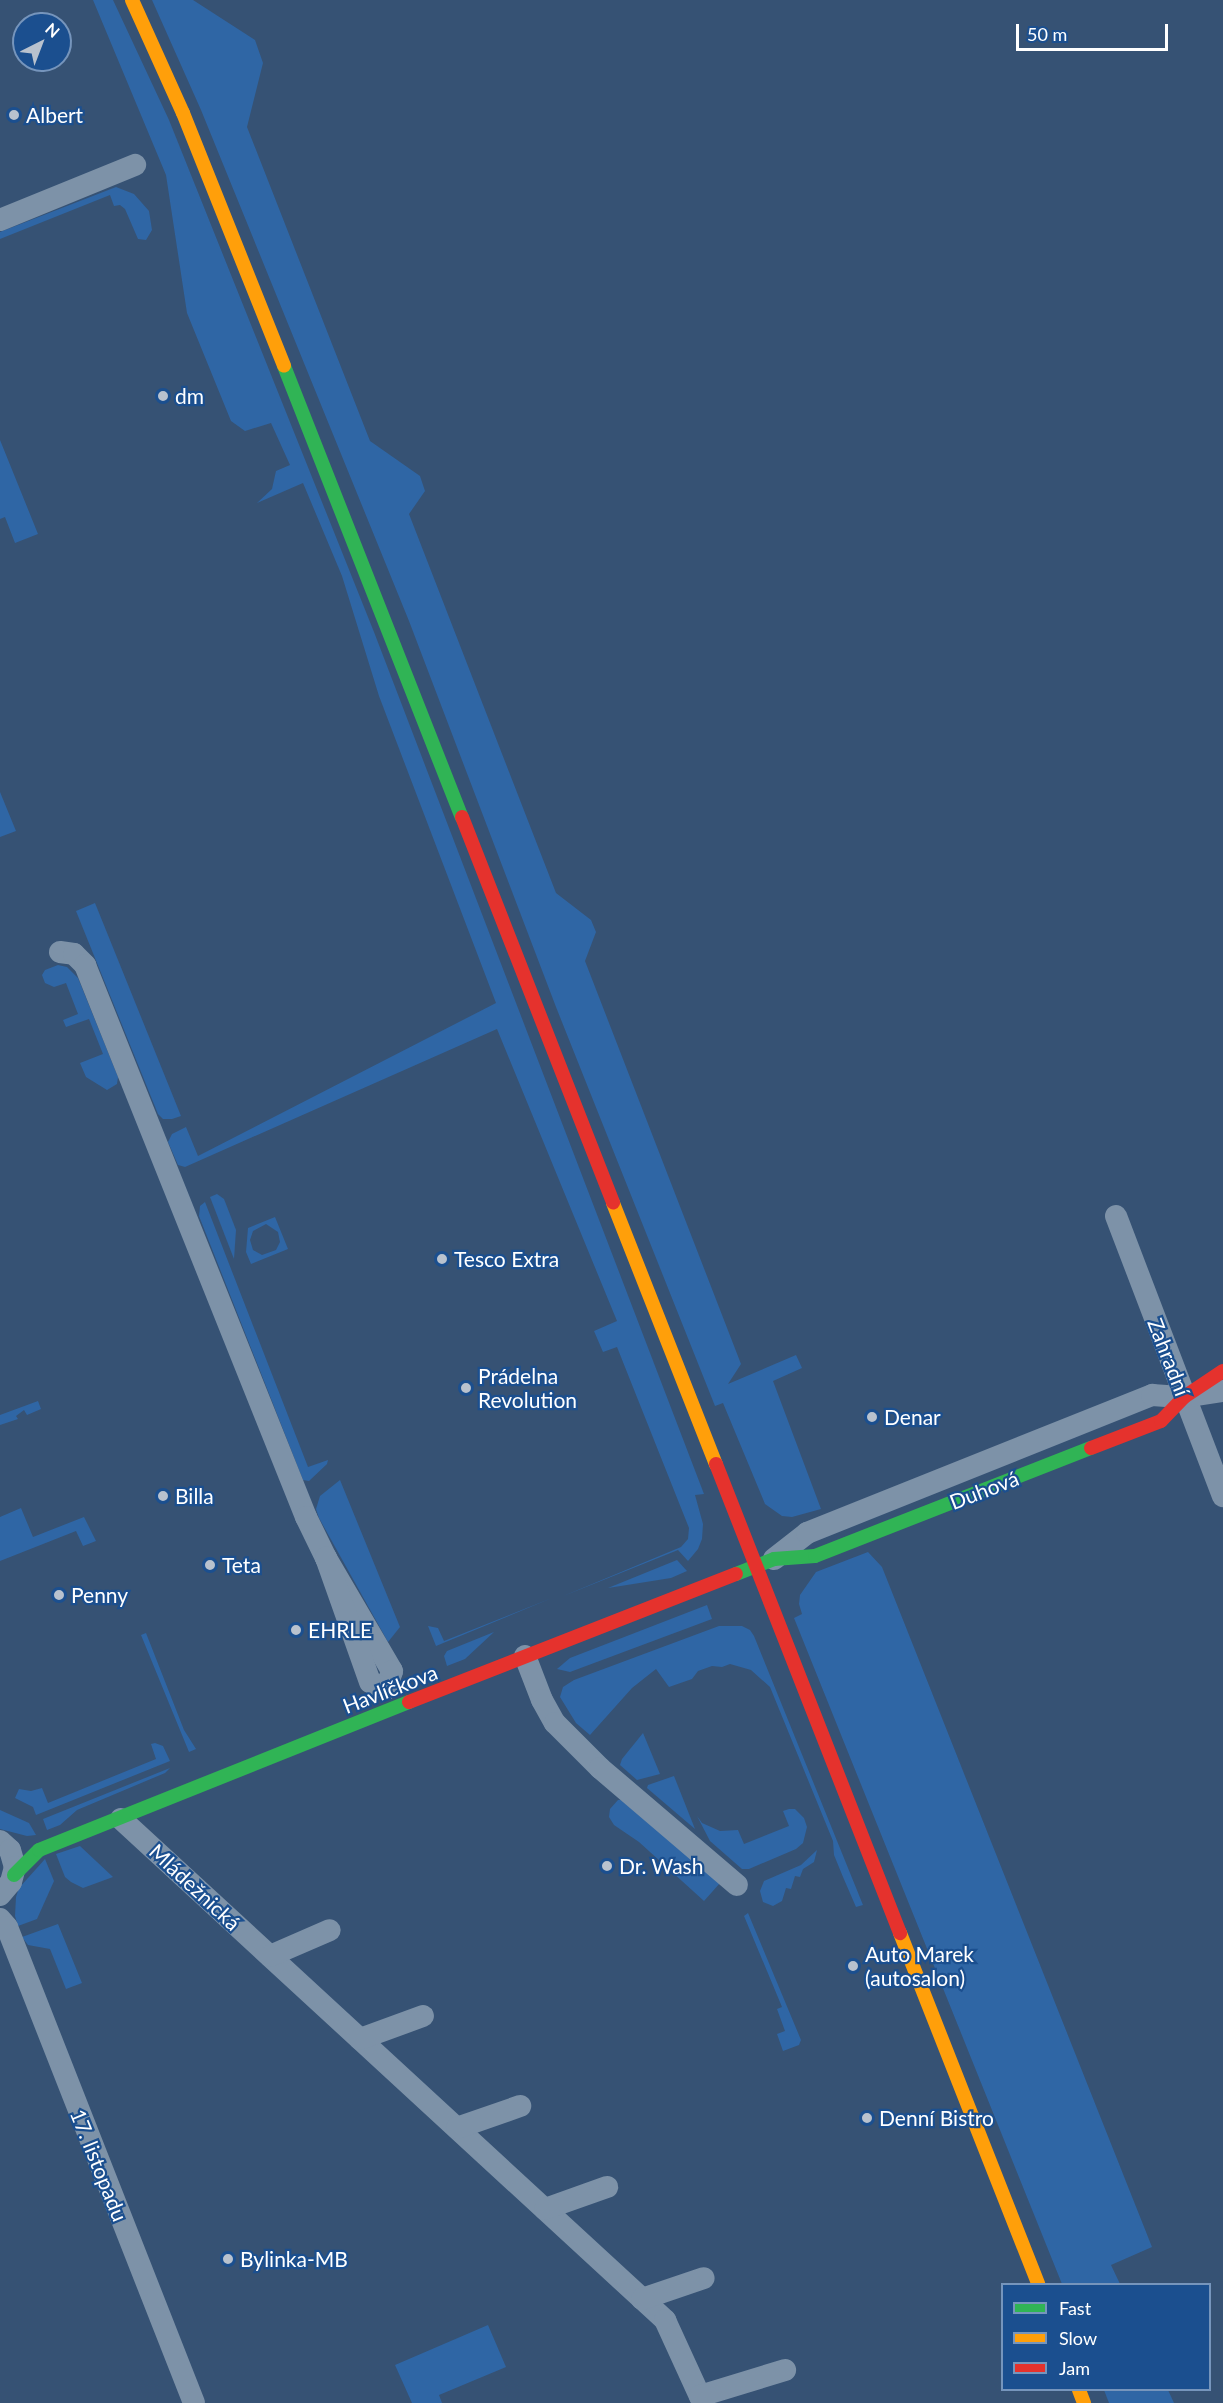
<!DOCTYPE html>
<meta charset="utf-8">
<style>
body{margin:0}
#map{position:relative;width:1223px;height:2403px;overflow:hidden;background:#365274;font-family:Lato,sans-serif}
div>[style]{position:absolute}
.green>*{inset:0;background:#2f66a5}
.street>*{height:22px;margin:-11px;padding:0 11px;transform-origin:11px;border-radius:11px;background:#7d92a8}
.fast>*{height:14px;margin:-7px;padding:0 7px;transform-origin:7px;border-radius:7px;background:#30b455}
.slow>*{height:14px;margin:-7px;padding:0 7px;transform-origin:7px;border-radius:7px;background:#ff9f0a}
.jam>*{height:14px;margin:-7px;padding:0 7px;transform-origin:7px;border-radius:7px;background:#e5322d}
.dots>*{width:16px;height:16px;translate:-50% -50%;box-sizing:border-box;border:3px solid #1b4f8f;border-radius:50%}
span{translate:-50% -50%;white-space:nowrap;text-align:center;line-height:1.15;-webkit-text-stroke:4.5px #1b4f8f;paint-order:stroke}
.poi-label{font-size:21px;color:#fff}
.left{translate:0 -50%;text-align:left}
.street-label{font-size:21px;color:#fff}
.legend{position:absolute;left:1001px;top:2283px;width:210px;height:108px;box-sizing:border-box;background:#1b4f8f;border:2px solid #7695bc;margin:0;padding:8px 10px;list-style:none;font-size:18px;color:#fff}
.legend li{display:flex;align-items:center;gap:12px;height:30px}
.legend b{width:30px;border:2px solid #7695bc}
.north{position:absolute;left:12px;top:12px;width:60px;height:60px;box-sizing:border-box;background:#1b4f8f;border:2px solid #7695bc;border-radius:50%;rotate:42deg;font-size:16px;font-weight:700;line-height:24px;text-align:center;color:#fff}
.north::after{content:'';display:block;margin:auto;width:21px;height:27px;background:#b9c2ce;clip-path:polygon(50% 0,100% 100%,50% 72%,0 100%)}
.scale{position:absolute;left:1016px;top:24px;width:152px;height:27px;box-sizing:border-box;border:3px solid #fff;border-top:0;padding-left:8px;font-size:18px;line-height:21px;white-space:nowrap;color:#fff;-webkit-text-stroke:4px #1b4f8f;paint-order:stroke}
</style>
<div id="map">
<div class="green">
<i style="clip-path:polygon(93px 0,113px 0,169px 120px,374px 632px,704px 1494px,695px 1495px,703px 1524px,702px 1539px,698px 1549px,688px 1561px,678px 1550px,561px 1597px,681px 1547px,688px 1539px,689px 1528px,617px 1347px,603px 1352px,594px 1331px,617px 1321px,497px 1029px,185px 1167px,178px 1165px,168px 1142px,172px 1134px,186px 1127px,198px 1156px,496px 1003px,379px 696px,342px 576px,303px 483px,257px 503px,272px 489px,276px 471px,290px 465px,271px 423px,245px 431px,231px 421px,187px 313px,166px 175px)"></i>
<i style="clip-path:polygon(152px 0,193px 0,255px 40px,263px 63px,247px 127px,370px 441px,420px 476px,425px 491px,409px 514px,556px 893px,591px 920px,596px 932px,585px 961px,741px 1364px,728px 1384px,796px 1355px,802px 1368px,773px 1381px,821px 1509px,792px 1517px,782px 1516px,765px 1504px,723px 1403px,715px 1406px,556px 1007px,409px 621px,201px 110px)"></i>
<i style="clip-path:polygon(116px 187px,134px 194px,149px 211px,152px 230px,146px 240px,138px 239px,125px 209px,120px 205px,114px 206px,110px 195px,0 239px,0 232px)"></i>
<i style="clip-path:polygon(0 440px,38px 534px,15px 543px,5px 517px,0 519px)"></i>
<i style="clip-path:polygon(0 792px,16px 831px,0 837px)"></i>
<i style="clip-path:polygon(95px 903px,181px 1116px,172px 1119px,163px 1119px,158px 1114px,76px 911px)"></i>
<i style="clip-path:polygon(58px 965px,67px 967px,78px 978px,118px 1077px,117px 1084px,107px 1090px,86px 1077px,80px 1063px,103px 1054px,89px 1019px,66px 1027px,63px 1020px,78px 1014px,66px 983px,54px 987px,45px 983px,42px 975px,45px 970px)"></i>
<i style="clip-path:polygon(217px 1194px,224px 1199px,236px 1230px,234px 1259px,210px 1197px)"></i>
<i style="clip-path:polygon(205px 1202px,308px 1467px,328px 1460px,327px 1464px,309px 1481px,303px 1480px,199px 1216px,200px 1206px)"></i>
<i style="clip-path:polygon(evenodd,275px 1217px,288px 1249px,251px 1264px,246px 1252px,248px 1228px,275px 1217px,266px 1224px,278px 1232px,280px 1242px,276px 1250px,262px 1255px,253px 1250px,250px 1240px,253px 1231px,266px 1224px)"></i>
<i style="clip-path:polygon(38px 1401px,41px 1409px,27px 1415px,24px 1410px,16px 1416px,18px 1419px,0 1425px,0 1415px)"></i>
<i style="clip-path:polygon(340px 1480px,400px 1627px,388px 1642px,319px 1518px,316px 1509px,320px 1496px)"></i>
<i style="clip-path:polygon(21px 1508px,33px 1537px,84px 1517px,96px 1541px,83px 1546px,76px 1531px,0 1561px,0 1517px)"></i>
<i style="clip-path:polygon(868px 1552px,882px 1567px,1152px 2247px,1111px 2265px,1120px 2284px,1062px 2284px,794px 1618px,802px 1614px,799px 1604px,800px 1595px,816px 1572px)"></i>
<i style="clip-path:polygon(677px 1560px,687px 1571px,671px 1578px,608px 1588px)"></i>
<i style="clip-path:polygon(552px 1598px,436px 1646px,428px 1626px,438px 1628px,444px 1641px)"></i>
<i style="clip-path:polygon(707px 1605px,712px 1619px,570px 1672px,557px 1669px,570px 1658px)"></i>
<i style="clip-path:polygon(719px 1626px,742px 1626px,750px 1630px,754px 1636px,863px 1905px,856px 1907px,843px 1877px,834px 1855px,833px 1841px,770px 1687px,751px 1670px,730px 1664px,722px 1667px,712px 1666px,698px 1671px,692px 1679px,669px 1687px,656px 1669px,632px 1688px,590px 1735px,576px 1723px,560px 1697px,563px 1687px,574px 1680px)"></i>
<i style="clip-path:polygon(494px 1632px,465px 1659px,447px 1666px,444px 1656px,447px 1651px)"></i>
<i style="clip-path:polygon(146px 1633px,184px 1730px,196px 1749px,189px 1752px,141px 1635px)"></i>
<i style="clip-path:polygon(643px 1733px,660px 1774px,637px 1780px,620px 1765px,622px 1759px)"></i>
<i style="clip-path:polygon(155px 1743px,163px 1746px,170px 1761px,41px 1813px,36px 1815px,33px 1807px,15px 1798px,19px 1789px,31px 1791px,42px 1788px,48px 1803px,156px 1759px,151px 1744px)"></i>
<i style="clip-path:polygon(170px 1768px,165px 1773px,77px 1810px,60px 1825px,47px 1830px,43px 1819px)"></i>
<i style="clip-path:polygon(674px 1776px,695px 1829px,647px 1788px,648px 1785px)"></i>
<i style="clip-path:polygon(618px 1800px,621px 1800px,720px 1883px,704px 1901px,639px 1842px,614px 1825px,609px 1817px,610px 1809px)"></i>
<i style="clip-path:polygon(789px 1809px,795px 1809px,804px 1818px,807px 1827px,803px 1843px,796px 1849px,749px 1869px,742px 1869px,710px 1841px,697px 1816px,702px 1823px,720px 1831px,738px 1830px,744px 1844px,789px 1826px,783px 1811px)"></i>
<i style="clip-path:polygon(0 1810px,29px 1823px,36px 1835px,27px 1836px,0 1829px)"></i>
<i style="clip-path:polygon(80px 1846px,113px 1877px,83px 1888px,71px 1882px,65px 1877px,56px 1854px)"></i>
<i style="clip-path:polygon(817px 1850px,814px 1862px,803px 1869px,800px 1877px,795px 1876px,791px 1889px,786px 1888px,782px 1901px,773px 1906px,763px 1902px,760px 1891px,764px 1881px,801px 1865px)"></i>
<i style="clip-path:polygon(45px 1859px,54px 1881px,37px 1919px,18px 1926px,15px 1916px,16px 1897px,19px 1888px)"></i>
<i style="clip-path:polygon(748px 1913px,801px 2040px,799px 2045px,783px 2051px,777px 2034px,785px 2031px,777px 2009px,782px 2007px,744px 1916px)"></i>
<i style="clip-path:polygon(58px 1924px,82px 1983px,66px 1989px,50px 1949px,28px 1945px,22px 1937px)"></i>
<i style="clip-path:polygon(488px 2325px,506px 2367px,439px 2395px,442px 2403px,412px 2403px,395px 2365px)"></i>
<i style="clip-path:polygon(1104px 2390px,1168px 2390px,1174px 2403px,1109px 2403px)"></i>
</div>
<div class="street">
<i style="left:0;top:220px;width:146px;rotate:-22.2deg"></i>
<i style="left:60px;top:952px;width:14px;rotate:8deg"></i>
<i style="left:74px;top:954px;width:16px;rotate:45deg"></i>
<i style="left:85px;top:965px;width:595px;rotate:68.18deg"></i>
<i style="left:306px;top:1517px;width:46px;rotate:64deg"></i>
<i style="left:326px;top:1558px;width:131px;rotate:59.7deg"></i>
<i style="left:392px;top:1671px;width:19px;rotate:108deg"></i>
<i style="left:386px;top:1689px;width:17px;rotate:-156deg"></i>
<i style="left:370px;top:1682px;width:132px;rotate:-109.5deg"></i>
<i style="left:1116px;top:1216px;width:300px;rotate:69.1deg"></i>
<i style="left:774px;top:1559px;width:42px;rotate:-38.2deg"></i>
<i style="left:807px;top:1533px;width:372px;rotate:-21.8deg"></i>
<i style="left:1152px;top:1395px;width:32px;rotate:4deg"></i>
<i style="left:1184px;top:1397px;width:39px;rotate:-9deg"></i>
<i style="left:525px;top:1656px;width:47px;rotate:68.9deg"></i>
<i style="left:542px;top:1700px;width:26px;rotate:61deg"></i>
<i style="left:555px;top:1723px;width:64px;rotate:45deg"></i>
<i style="left:600px;top:1768px;width:180px;rotate:40.5deg"></i>
<i style="left:121px;top:1819px;width:740px;rotate:42.64deg"></i>
<i style="left:665px;top:2320px;width:91px;rotate:65.4deg"></i>
<i style="left:0;top:1841px;width:13px;rotate:42deg"></i>
<i style="left:10px;top:1850px;width:18px;rotate:74deg"></i>
<i style="left:15px;top:1867px;width:16px;rotate:105deg"></i>
<i style="left:11px;top:1882px;width:17px;rotate:130deg"></i>
<i style="left:0;top:1919px;width:11px;rotate:49deg"></i>
<i style="left:7px;top:1927px;width:511px;rotate:68.55deg"></i>
<i style="left:270px;top:1956px;width:65px;rotate:-23.4deg"></i>
<i style="left:360px;top:2039px;width:67px;rotate:-20.1deg"></i>
<i style="left:457px;top:2128px;width:67px;rotate:-19.2deg"></i>
<i style="left:545px;top:2209px;width:66px;rotate:-19.5deg"></i>
<i style="left:642px;top:2299px;width:65px;rotate:-18.7deg"></i>
<i style="left:700px;top:2396px;width:89px;rotate:-17deg"></i>
</div>
<div class="fast">
<i style="left:284px;top:366px;width:485px;rotate:68.5deg"></i>
<i style="left:736px;top:1574px;width:41px;rotate:-21.5deg"></i>
<i style="left:774px;top:1559px;width:41px;rotate:-4.2deg"></i>
<i style="left:815px;top:1556px;width:296px;rotate:-21.4deg"></i>
<i style="left:14px;top:1875px;width:35px;rotate:-45deg"></i>
<i style="left:39px;top:1850px;width:399px;rotate:-21.8deg"></i>
</div>
<div class="slow">
<i style="left:132px;top:0;width:124px;rotate:65.7deg"></i>
<i style="left:183px;top:113px;width:272px;rotate:68.2deg"></i>
<i style="left:613px;top:1203px;width:281px;rotate:68.5deg"></i>
<i style="left:900px;top:1933px;width:377px;rotate:68.5deg"></i>
<i style="left:1079px;top:2390px;width:14px;rotate:69deg"></i>
</div>
<div class="jam">
<i style="left:462px;top:817px;width:414px;rotate:68.6deg"></i>
<i style="left:1091px;top:1448px;width:75px;rotate:-21.1deg"></i>
<i style="left:1161px;top:1421px;width:33px;rotate:-46deg"></i>
<i style="left:1184px;top:1397px;width:47px;rotate:-33.7deg"></i>
<i style="left:716px;top:1464px;width:504px;rotate:68.58deg"></i>
<i style="left:409px;top:1702px;width:351px;rotate:-21.4deg"></i>
</div>
<div class="dots">
<i style="left:14px;top:115px;background:#b9c2ce"></i>
<i style="left:163px;top:396px;background:#b9c2ce"></i>
<i style="left:442px;top:1259px;background:#b9c2ce"></i>
<i style="left:466px;top:1388px;background:#b9c2ce"></i>
<i style="left:872px;top:1417px;background:#b9c2ce"></i>
<i style="left:163px;top:1496px;background:#b9c2ce"></i>
<i style="left:210px;top:1565px;background:#b9c2ce"></i>
<i style="left:59px;top:1595px;background:#b9c2ce"></i>
<i style="left:296px;top:1630px;background:#b9c2ce"></i>
<i style="left:607px;top:1866px;background:#b9c2ce"></i>
<i style="left:853px;top:1966px;background:#b9c2ce"></i>
<i style="left:867px;top:2118px;background:#b9c2ce"></i>
<i style="left:228px;top:2259px;background:#b9c2ce"></i>
</div>
<div class="poi-label">
<span class="left" style="left:26px;top:115px">Albert</span>
<span class="left" style="left:175px;top:396px">dm</span>
<span class="left" style="left:454px;top:1259px">Tesco Extra</span>
<span class="left" style="left:478px;top:1388px">Prádelna<br>Revolution</span>
<span class="left" style="left:884px;top:1417px">Denar</span>
<span class="left" style="left:175px;top:1496px">Billa</span>
<span class="left" style="left:222px;top:1565px">Teta</span>
<span class="left" style="left:71px;top:1595px">Penny</span>
<span class="left" style="left:308px;top:1630px">EHRLE</span>
<span class="left" style="left:619px;top:1866px">Dr. Wash</span>
<span class="left" style="left:865px;top:1966px">Auto Marek<br>(autosalon)</span>
<span class="left" style="left:879px;top:2118px">Denní Bistro</span>
<span class="left" style="left:240px;top:2259px">Bylinka-MB</span>
</div>
<div class="street-label">
<span style="left:1169px;top:1357px;rotate:69deg">Zahradní</span>
<span style="left:984px;top:1490px;rotate:-21deg">Duhová</span>
<span style="left:390px;top:1689px;rotate:-21deg">Havlíčkova</span>
<span style="left:195px;top:1887px;rotate:43deg">Mládežnická</span>
<span style="left:99px;top:2165px;rotate:68deg">17. listopadu</span>
</div>
<ul class="legend">
<li><b style="height:8px;background:#30b455"></b>Fast</li>
<li><b style="height:8px;background:#ff9f0a"></b>Slow</li>
<li><b style="height:8px;background:#e5322d"></b>Jam</li>
</ul>
<div class="north">N</div>
<div class="scale">50 m</div>
</div>
